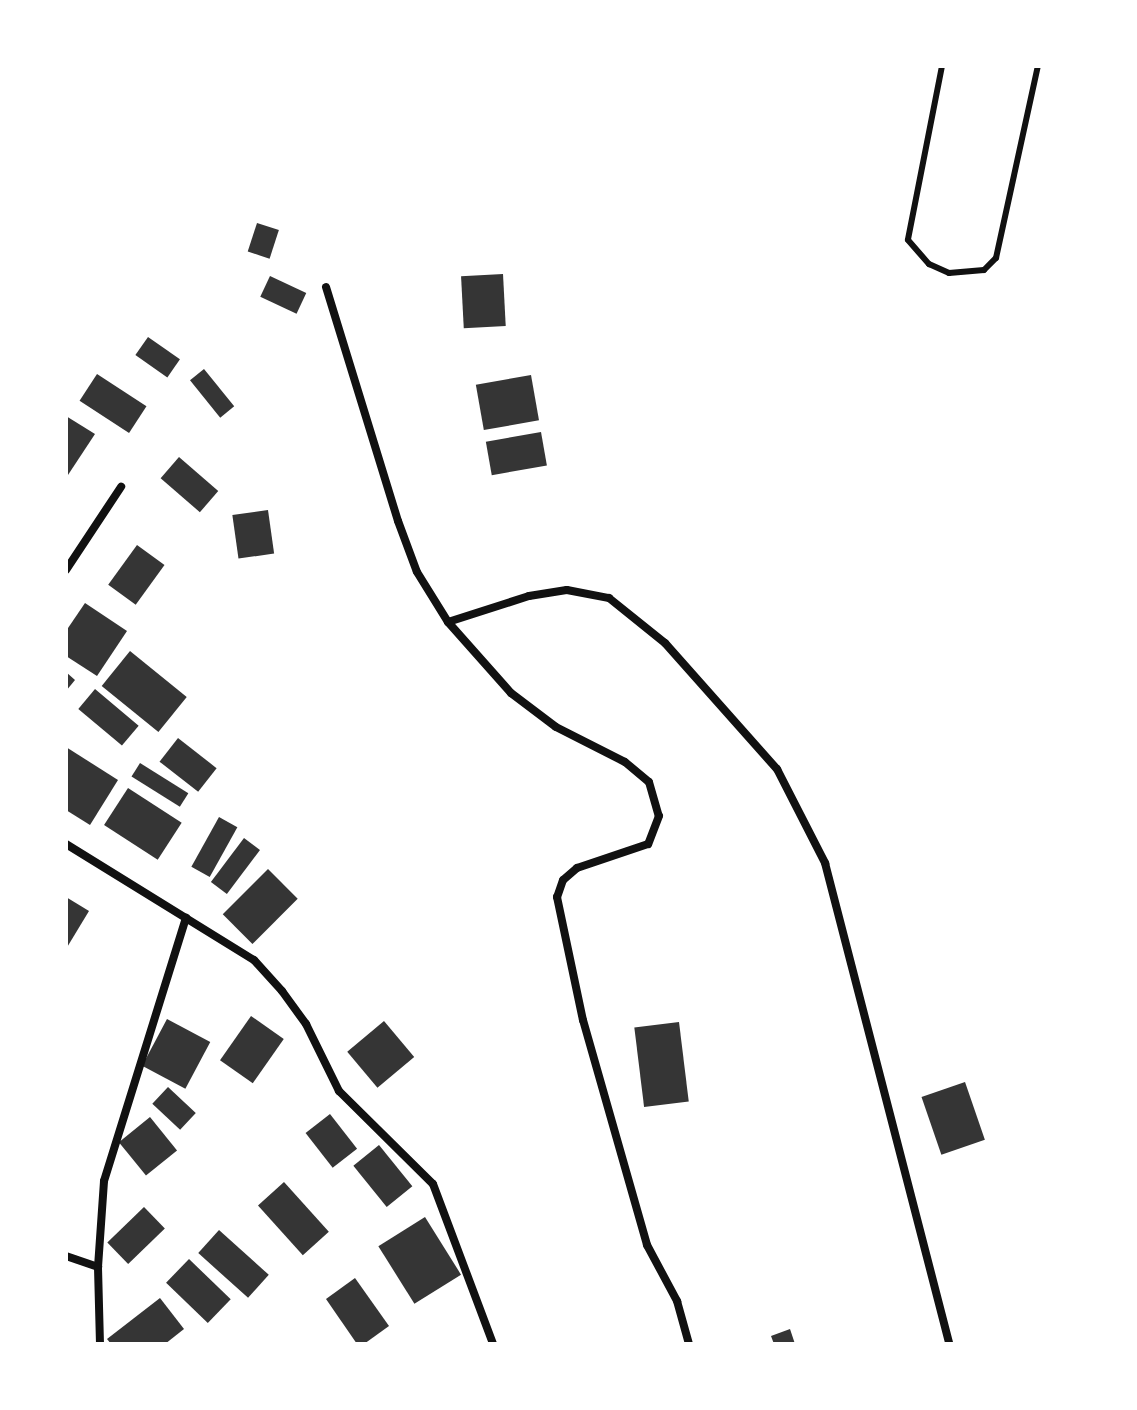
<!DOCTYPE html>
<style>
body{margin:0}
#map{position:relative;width:1137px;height:1410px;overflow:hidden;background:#fff;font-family:Karla,sans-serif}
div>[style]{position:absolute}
.building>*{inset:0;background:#353535;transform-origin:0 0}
.service>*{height:6px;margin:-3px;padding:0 3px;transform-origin:3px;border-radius:3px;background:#111}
.minor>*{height:8px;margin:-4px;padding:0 4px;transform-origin:4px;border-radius:4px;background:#111}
span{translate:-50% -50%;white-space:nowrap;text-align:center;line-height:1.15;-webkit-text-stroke:6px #fff;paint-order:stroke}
.frame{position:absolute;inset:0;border:68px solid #fff;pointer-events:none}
</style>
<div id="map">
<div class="building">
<i style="left:257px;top:223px;width:23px;height:30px;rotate:18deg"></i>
<i style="left:503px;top:274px;width:52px;height:42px;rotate:87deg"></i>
<i style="left:270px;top:276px;width:40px;height:23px;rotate:25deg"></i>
<i style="left:148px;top:337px;width:39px;height:22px;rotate:35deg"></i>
<i style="left:204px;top:369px;width:48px;height:18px;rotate:51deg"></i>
<i style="left:97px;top:374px;width:59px;height:32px;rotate:33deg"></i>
<i style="left:531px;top:375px;width:46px;height:56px;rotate:80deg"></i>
<i style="clip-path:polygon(66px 416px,95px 434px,66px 478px)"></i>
<i style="left:541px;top:432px;width:34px;height:56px;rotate:80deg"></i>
<i style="left:179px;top:457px;width:52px;height:28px;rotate:41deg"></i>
<i style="left:268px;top:510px;width:44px;height:36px;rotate:82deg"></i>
<i style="left:137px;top:545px;width:34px;height:49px;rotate:36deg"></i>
<i style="clip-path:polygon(85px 603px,127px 631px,97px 676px,66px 656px,66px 631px)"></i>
<i style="left:130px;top:651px;width:73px;height:45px;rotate:39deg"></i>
<i style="clip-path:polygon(66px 672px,75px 680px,66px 691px)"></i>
<i style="left:95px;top:689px;width:57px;height:26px;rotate:40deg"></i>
<i style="left:178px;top:738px;width:49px;height:30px;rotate:38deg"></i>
<i style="clip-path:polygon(66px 747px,118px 780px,90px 825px,66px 810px)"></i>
<i style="left:140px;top:763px;width:57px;height:16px;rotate:32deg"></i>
<i style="left:128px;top:788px;width:64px;height:44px;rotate:33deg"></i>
<i style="left:219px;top:817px;width:21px;height:57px;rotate:29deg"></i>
<i style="left:244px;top:838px;width:20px;height:55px;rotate:37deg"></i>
<i style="left:268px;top:869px;width:42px;height:64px;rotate:45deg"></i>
<i style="clip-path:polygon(66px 897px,89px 911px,66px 949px)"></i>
<i style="left:251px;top:1016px;width:40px;height:54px;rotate:35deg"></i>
<i style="left:167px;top:1019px;width:49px;height:53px;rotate:28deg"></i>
<i style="left:384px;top:1021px;width:47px;height:48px;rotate:50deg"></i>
<i style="left:679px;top:1022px;width:80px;height:45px;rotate:83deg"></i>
<i style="left:965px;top:1082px;width:61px;height:46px;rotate:71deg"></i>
<i style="left:168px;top:1087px;width:38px;height:23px;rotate:43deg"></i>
<i style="left:330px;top:1114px;width:44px;height:31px;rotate:52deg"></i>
<i style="left:150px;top:1117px;width:43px;height:40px;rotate:51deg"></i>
<i style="left:379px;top:1145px;width:53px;height:33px;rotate:51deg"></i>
<i style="left:284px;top:1182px;width:67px;height:35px;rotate:48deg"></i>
<i style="left:144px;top:1207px;width:30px;height:51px;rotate:46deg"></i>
<i style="left:425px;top:1217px;width:68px;height:55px;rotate:58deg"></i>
<i style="left:219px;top:1230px;width:67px;height:31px;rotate:42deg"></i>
<i style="left:189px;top:1259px;width:58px;height:33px;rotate:44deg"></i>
<i style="clip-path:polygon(355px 1278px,389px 1326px,364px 1344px,357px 1344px,326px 1299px)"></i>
<i style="clip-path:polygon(160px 1298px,184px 1329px,165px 1344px,111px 1344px,107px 1339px)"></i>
<i style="clip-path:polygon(790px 1329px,795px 1344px,774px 1344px,771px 1336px)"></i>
</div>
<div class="service">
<i style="left:942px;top:66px;width:177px;rotate:101.1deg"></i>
<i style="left:908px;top:240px;width:32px;rotate:49deg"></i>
<i style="left:929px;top:264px;width:22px;rotate:24deg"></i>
<i style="left:949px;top:273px;width:35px;rotate:-5deg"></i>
<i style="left:984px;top:270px;width:17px;rotate:-45deg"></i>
<i style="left:996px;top:258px;width:197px;rotate:-77.7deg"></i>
</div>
<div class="minor">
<i style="left:326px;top:287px;width:245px;rotate:72.9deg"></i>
<i style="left:398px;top:521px;width:54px;rotate:69.6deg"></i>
<i style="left:417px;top:572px;width:59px;rotate:58.2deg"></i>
<i style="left:448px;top:622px;width:95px;rotate:48.4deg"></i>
<i style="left:511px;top:693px;width:56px;rotate:37.1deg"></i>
<i style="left:556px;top:727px;width:77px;rotate:26.9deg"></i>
<i style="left:625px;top:762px;width:31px;rotate:40deg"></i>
<i style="left:649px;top:782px;width:35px;rotate:74deg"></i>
<i style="left:659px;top:816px;width:30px;rotate:111deg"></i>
<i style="left:648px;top:844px;width:75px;rotate:161.3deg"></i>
<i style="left:577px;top:868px;width:18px;rotate:139deg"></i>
<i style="left:563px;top:880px;width:18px;rotate:109deg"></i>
<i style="left:557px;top:897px;width:126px;rotate:78.1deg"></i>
<i style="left:583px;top:1020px;width:234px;rotate:74.1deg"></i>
<i style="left:647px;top:1245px;width:64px;rotate:61.8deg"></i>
<i style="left:677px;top:1301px;width:45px;rotate:74.4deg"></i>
<i style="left:66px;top:570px;width:100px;rotate:-56.5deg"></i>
<i style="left:448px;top:622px;width:85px;rotate:-17.8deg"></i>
<i style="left:529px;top:596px;width:38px;rotate:-9deg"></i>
<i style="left:567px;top:590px;width:43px;rotate:10.8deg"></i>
<i style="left:609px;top:598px;width:72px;rotate:38.8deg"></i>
<i style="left:665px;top:643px;width:169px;rotate:48.4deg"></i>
<i style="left:777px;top:769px;width:106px;rotate:62.9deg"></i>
<i style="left:825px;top:863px;width:497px;rotate:75.5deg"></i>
<i style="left:66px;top:844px;width:221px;rotate:31.7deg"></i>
<i style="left:254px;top:960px;width:42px;rotate:47.9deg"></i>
<i style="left:282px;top:991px;width:41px;rotate:54deg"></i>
<i style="left:306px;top:1024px;width:75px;rotate:63.8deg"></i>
<i style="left:339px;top:1091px;width:132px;rotate:44.7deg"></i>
<i style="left:433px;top:1184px;width:171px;rotate:69.4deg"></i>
<i style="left:66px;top:1256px;width:34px;rotate:19deg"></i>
<i style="left:100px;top:1344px;width:77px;rotate:-91.5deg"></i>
<i style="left:98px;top:1267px;width:86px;rotate:-86deg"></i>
<i style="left:104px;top:1181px;width:276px;rotate:-72.7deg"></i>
</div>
<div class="frame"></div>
</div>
